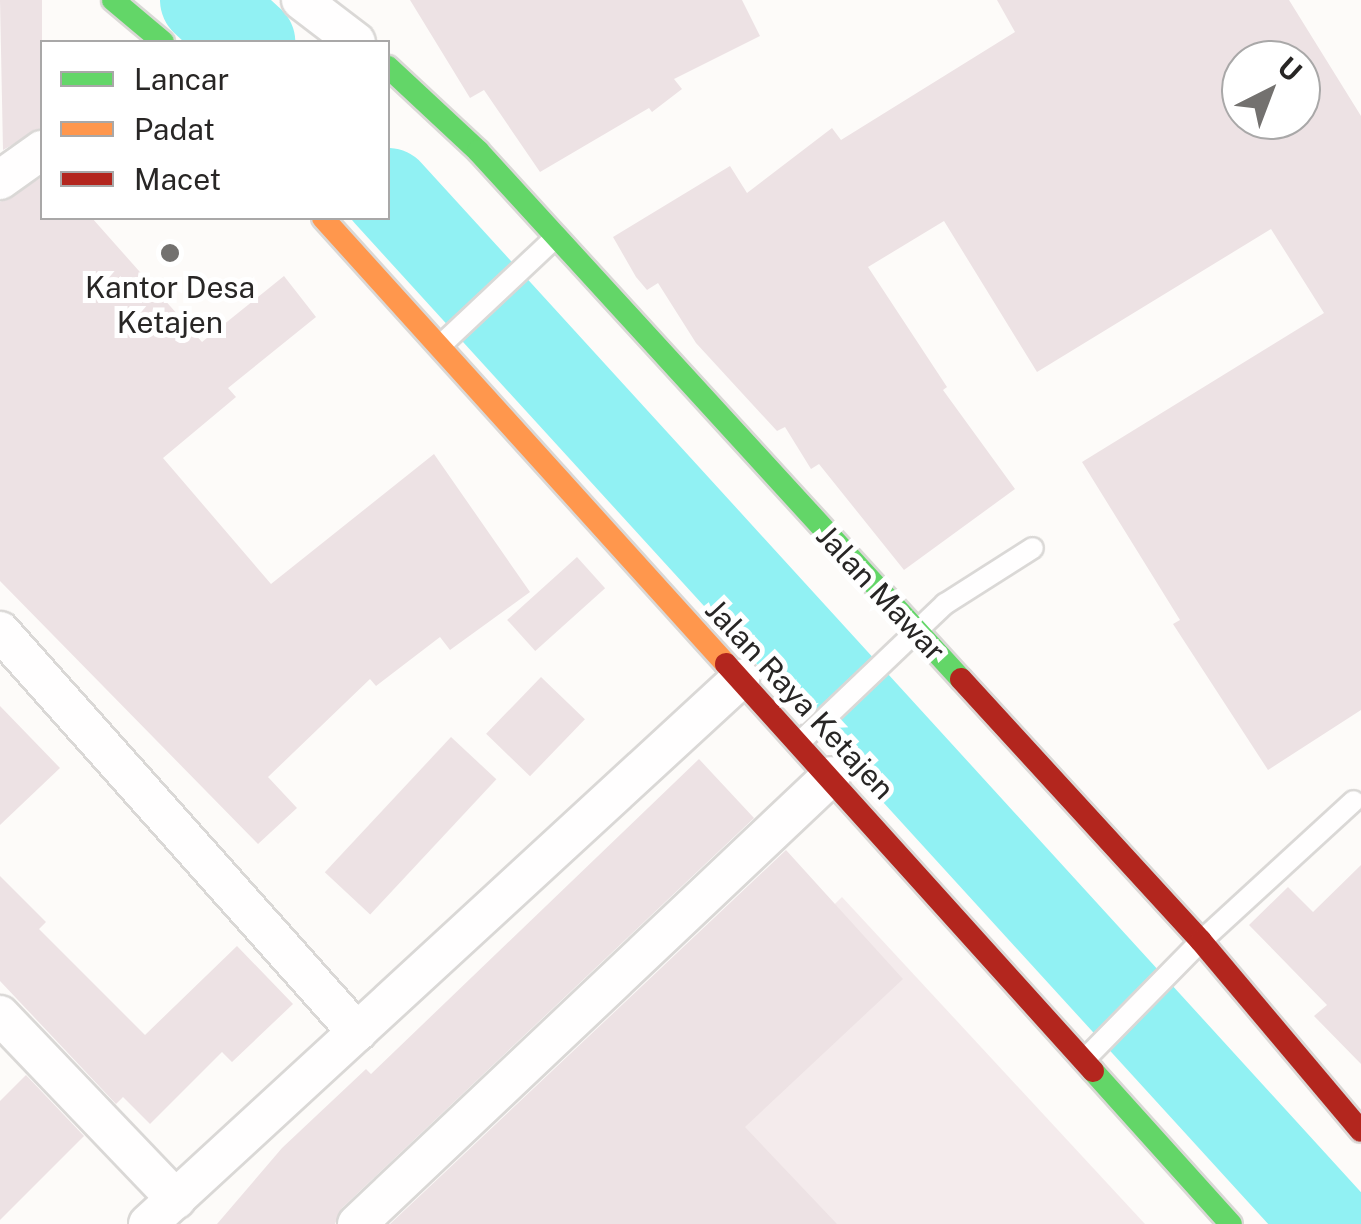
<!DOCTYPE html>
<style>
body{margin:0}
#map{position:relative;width:1361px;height:1224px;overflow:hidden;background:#fdfbf9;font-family:"Public Sans",sans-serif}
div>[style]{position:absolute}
.industrial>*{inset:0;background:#f4ebec}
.river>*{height:90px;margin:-45px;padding:0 45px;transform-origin:45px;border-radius:45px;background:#91f1f3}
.building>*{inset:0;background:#ede2e4;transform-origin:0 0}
.roads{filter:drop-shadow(2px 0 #dad8d6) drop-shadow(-2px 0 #dad8d6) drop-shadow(0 2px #dad8d6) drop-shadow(0 -2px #dad8d6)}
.lane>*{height:20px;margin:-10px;padding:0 10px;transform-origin:10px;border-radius:10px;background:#fffefe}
.street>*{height:38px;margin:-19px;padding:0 19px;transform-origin:19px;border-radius:19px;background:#fffefe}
.fast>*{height:22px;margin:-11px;padding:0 11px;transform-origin:11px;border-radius:11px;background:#63d668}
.slow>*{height:22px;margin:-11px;padding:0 11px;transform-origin:11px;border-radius:11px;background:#ff974d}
.jam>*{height:22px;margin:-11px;padding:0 11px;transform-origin:11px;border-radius:11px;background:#b3261e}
.dots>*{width:28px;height:28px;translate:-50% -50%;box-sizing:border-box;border:5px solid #fff;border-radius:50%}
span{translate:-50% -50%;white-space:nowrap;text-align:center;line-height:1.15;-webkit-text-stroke:10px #fff;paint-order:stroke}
.poi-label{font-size:30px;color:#282625}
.street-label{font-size:30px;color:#282625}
.legend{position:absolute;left:40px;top:40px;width:350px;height:180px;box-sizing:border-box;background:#fff;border:2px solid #a9a8a8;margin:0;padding:12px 18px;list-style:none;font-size:30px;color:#282625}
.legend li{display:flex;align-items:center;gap:20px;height:50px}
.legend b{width:50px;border:2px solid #a9a8a8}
.north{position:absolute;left:1221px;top:40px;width:100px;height:100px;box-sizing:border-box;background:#fff;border:2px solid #a9a8a8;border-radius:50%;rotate:42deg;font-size:28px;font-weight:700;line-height:40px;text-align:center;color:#282625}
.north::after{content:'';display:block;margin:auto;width:35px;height:45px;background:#73716f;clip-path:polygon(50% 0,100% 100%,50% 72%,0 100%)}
</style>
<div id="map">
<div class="industrial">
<i style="clip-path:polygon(842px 897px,1145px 1224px,505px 1224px)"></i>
</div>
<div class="river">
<i style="left:205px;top:0;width:62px;rotate:43deg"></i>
<i style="left:388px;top:193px;width:1396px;rotate:47.61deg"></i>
</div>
<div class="building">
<i style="clip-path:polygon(0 0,42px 0,42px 128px,3px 150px)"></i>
<i style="clip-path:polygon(410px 0,742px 0,760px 36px,674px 79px,682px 89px,652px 112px,649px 108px,540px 172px,484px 90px,470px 98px)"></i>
<i style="clip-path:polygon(evenodd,997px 0,1289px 0,1361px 116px,1361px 710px,1268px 770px,1173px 624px,1180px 620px,1082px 462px,1324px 313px,1271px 229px,1037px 372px,944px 221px,868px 267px,947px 387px,943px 390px,1015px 489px,904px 570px,819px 464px,811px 469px,785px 427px,777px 431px,696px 343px,658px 283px,647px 290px,636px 277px,613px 237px,730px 166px,747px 193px,832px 128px,841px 140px,1015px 32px,997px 0,1241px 60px,1301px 60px,1301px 120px,1241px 120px,1241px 60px)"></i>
<i style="clip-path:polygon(42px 177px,42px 218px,92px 218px,202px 342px,284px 276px,316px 317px,228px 388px,236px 397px,163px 458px,271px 584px,434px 454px,530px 592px,450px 650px,440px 637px,376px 686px,370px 679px,268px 777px,297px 808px,258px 844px,0 581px,0 202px)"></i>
<i style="left:577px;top:557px;width:42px;height:94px;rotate:48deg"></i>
<i style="left:541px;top:677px;width:61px;height:79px;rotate:44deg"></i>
<i style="clip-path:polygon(0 706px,60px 768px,0 825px)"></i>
<i style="left:451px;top:737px;width:62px;height:185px;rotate:43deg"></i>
<i style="clip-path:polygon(699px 759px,754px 818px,342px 1208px,335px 1224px,217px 1224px,282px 1148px,366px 1069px,371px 1074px)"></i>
<i style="clip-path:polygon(786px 850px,903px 979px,745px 1127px,837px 1224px,390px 1224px)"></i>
<i style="clip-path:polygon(1361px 865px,1361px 1064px,1314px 1016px,1327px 1005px,1249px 925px,1288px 887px,1313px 912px)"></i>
<i style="clip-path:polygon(0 876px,46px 922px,39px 929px,145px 1035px,237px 946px,293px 1004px,232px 1062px,222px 1052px,150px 1124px,123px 1097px,116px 1104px,0 981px)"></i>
<i style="clip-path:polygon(26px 1075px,84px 1136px,0 1220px,0 1101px)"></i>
</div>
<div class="roads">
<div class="lane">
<i style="left:441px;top:345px;width:155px;rotate:-43.2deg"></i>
<i style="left:801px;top:741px;width:199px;rotate:-43.6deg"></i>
<i style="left:945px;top:604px;width:104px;rotate:-32.5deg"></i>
<i style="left:1085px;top:1059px;width:165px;rotate:-45.5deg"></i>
<i style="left:1201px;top:941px;width:207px;rotate:-42.5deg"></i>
</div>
<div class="street">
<i style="left:301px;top:0;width:69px;rotate:37.4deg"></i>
<i style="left:0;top:180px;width:52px;rotate:-35.5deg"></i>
<i style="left:0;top:631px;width:537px;rotate:48.32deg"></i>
<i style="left:0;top:1015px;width:255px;rotate:46.3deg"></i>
<i style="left:148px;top:1224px;width:805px;rotate:-42.63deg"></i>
<i style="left:357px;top:1224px;width:652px;rotate:-43.38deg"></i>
</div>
<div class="fast">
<i style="left:113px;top:0;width:65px;rotate:40deg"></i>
<i style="left:388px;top:67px;width:123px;rotate:43deg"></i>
<i style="left:478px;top:151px;width:716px;rotate:47.55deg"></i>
<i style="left:1093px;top:1071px;width:206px;rotate:48deg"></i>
</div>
<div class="slow">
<i style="left:323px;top:218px;width:601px;rotate:47.9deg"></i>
</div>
<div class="jam">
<i style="left:726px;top:664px;width:548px;rotate:47.96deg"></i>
<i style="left:961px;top:679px;width:355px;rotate:47.5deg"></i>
<i style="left:1201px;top:941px;width:248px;rotate:49.9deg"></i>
</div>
</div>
<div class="dots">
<i style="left:170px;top:253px;background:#73716f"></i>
</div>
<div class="poi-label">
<span style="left:170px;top:304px">Kantor Desa<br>Ketajen</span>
</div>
<div class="street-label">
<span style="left:881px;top:593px;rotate:47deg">Jalan Mawar</span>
<span style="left:800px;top:699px;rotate:47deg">Jalan Raya Ketajen</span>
</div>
<ul class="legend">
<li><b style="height:12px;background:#63d668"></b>Lancar</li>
<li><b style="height:12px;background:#ff974d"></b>Padat</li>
<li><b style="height:12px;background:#b3261e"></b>Macet</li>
</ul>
<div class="north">U</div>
</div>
